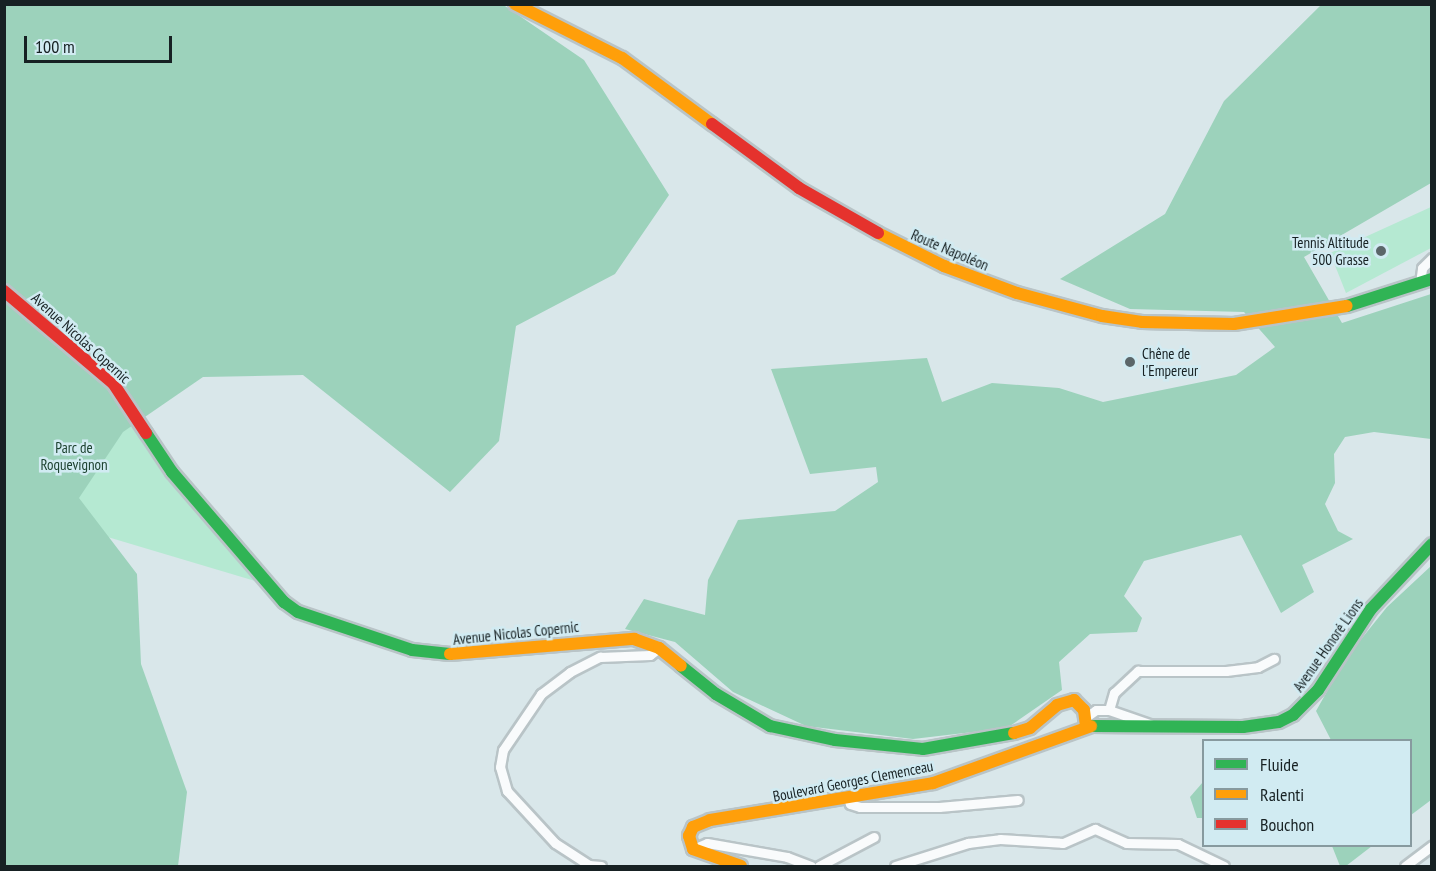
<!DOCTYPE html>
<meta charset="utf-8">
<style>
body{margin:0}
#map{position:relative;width:1436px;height:871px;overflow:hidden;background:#d9e7ea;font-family:"PT Sans Narrow",sans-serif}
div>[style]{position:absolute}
.green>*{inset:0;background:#b5e9d2}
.forest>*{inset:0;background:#9cd2bb}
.roads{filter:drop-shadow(2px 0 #b9c4c7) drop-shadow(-2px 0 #b9c4c7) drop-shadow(0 2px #b9c4c7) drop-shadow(0 -2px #b9c4c7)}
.street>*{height:9px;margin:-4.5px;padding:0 4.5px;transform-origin:4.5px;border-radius:4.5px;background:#f9fbfc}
.fast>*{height:12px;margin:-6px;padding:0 6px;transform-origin:6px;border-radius:6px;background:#30b455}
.slow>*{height:12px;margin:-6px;padding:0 6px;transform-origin:6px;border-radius:6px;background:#ff9f0a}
.jam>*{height:12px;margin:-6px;padding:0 6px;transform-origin:6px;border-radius:6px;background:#e5322d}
.dots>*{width:16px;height:16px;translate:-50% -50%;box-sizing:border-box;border:3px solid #d1ebf2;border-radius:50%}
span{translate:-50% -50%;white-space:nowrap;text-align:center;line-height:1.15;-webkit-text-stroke:5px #d1ebf2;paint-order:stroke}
.poi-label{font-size:15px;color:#172123}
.right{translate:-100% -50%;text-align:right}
.left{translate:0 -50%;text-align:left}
.street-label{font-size:15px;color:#172123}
.park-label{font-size:15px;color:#1d4230}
.frame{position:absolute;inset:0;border:6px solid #172123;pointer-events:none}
.legend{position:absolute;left:1202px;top:739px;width:210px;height:108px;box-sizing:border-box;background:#d1ebf2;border:2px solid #879a9f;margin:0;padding:8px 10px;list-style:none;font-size:18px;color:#172123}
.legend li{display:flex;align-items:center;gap:12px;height:30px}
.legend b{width:30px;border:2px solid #879a9f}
.scale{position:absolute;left:24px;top:36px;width:148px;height:27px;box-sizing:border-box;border:3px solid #172123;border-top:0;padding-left:8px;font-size:18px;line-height:21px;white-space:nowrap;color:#172123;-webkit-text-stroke:4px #d1ebf2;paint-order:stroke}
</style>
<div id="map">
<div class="green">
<i style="clip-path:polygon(1431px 207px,1431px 248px,1346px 293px,1330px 253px)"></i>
<i style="clip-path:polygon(116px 393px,265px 584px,64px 524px)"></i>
</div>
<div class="forest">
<i style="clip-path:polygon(5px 5px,505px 6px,584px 60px,669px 195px,615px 274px,516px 326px,499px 441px,450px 492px,303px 375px,203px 377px,123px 432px,79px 498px,137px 574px,141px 664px,187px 792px,178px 866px,5px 866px)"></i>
<i style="clip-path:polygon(1321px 5px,1431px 5px,1431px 183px,1304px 257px,1342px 323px,1431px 294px,1431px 439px,1374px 432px,1345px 437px,1334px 454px,1335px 483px,1325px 504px,1338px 531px,1353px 539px,1302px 565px,1314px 592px,1281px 613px,1241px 535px,1144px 561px,1124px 596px,1142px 618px,1137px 632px,1090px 634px,1059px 662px,1062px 690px,1007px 728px,913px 739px,806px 726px,733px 692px,675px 642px,625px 629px,644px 599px,705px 615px,708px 580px,738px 520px,835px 511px,878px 482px,876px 467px,810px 474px,771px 369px,927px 358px,942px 402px,992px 383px,1059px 388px,1103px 402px,1236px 375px,1275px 347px,1244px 312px,1130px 309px,1060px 279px,1165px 214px,1224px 101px)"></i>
<i style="clip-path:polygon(1431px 566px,1431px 800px,1411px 815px,1410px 740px,1331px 740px,1316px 711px,1346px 658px,1387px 607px)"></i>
<i style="clip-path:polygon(1203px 782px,1203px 818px,1197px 818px,1190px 797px)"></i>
<i style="clip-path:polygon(1332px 846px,1372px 846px,1346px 866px,1340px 866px)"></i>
</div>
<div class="roads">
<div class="street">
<i style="left:1420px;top:283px;width:15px;rotate:-82deg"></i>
<i style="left:1422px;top:268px;width:14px;rotate:-45deg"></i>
<i style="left:1109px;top:710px;width:18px;rotate:-74deg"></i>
<i style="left:1114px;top:693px;width:33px;rotate:-43deg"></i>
<i style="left:1138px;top:671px;width:88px"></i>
<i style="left:1226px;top:671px;width:32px;rotate:-7deg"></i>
<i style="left:1258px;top:667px;width:18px;rotate:-27deg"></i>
<i style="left:1086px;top:717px;width:12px;rotate:-35deg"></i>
<i style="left:1096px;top:710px;width:13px"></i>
<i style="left:1109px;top:710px;width:49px;rotate:19.2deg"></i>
<i style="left:848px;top:798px;width:6px;rotate:72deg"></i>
<i style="left:850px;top:804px;width:10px;rotate:17deg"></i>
<i style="left:860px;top:807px;width:79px"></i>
<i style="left:939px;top:807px;width:79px;rotate:-5.1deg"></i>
<i style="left:693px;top:849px;width:15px;rotate:-23deg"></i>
<i style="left:707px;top:843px;width:81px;rotate:9.9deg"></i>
<i style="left:787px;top:857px;width:26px;rotate:21deg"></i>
<i style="left:601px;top:866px;width:12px;rotate:-175deg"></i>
<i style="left:589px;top:865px;width:40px;rotate:-147.1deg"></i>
<i style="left:555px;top:843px;width:71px;rotate:-132.7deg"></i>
<i style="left:507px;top:791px;width:25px;rotate:-106deg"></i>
<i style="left:500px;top:767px;width:17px;rotate:-80deg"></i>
<i style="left:503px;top:750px;width:68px;rotate:-55.8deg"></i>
<i style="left:541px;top:694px;width:36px;rotate:-37deg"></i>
<i style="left:570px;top:672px;width:34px;rotate:-27deg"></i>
<i style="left:600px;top:657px;width:50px;rotate:-2.3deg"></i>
<i style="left:650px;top:655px;width:11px;rotate:-38deg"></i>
<i style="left:819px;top:866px;width:62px;rotate:-27.8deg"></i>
<i style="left:895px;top:866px;width:77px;rotate:-17.5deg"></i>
<i style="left:968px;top:843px;width:32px;rotate:-7deg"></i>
<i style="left:1000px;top:839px;width:63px;rotate:3.6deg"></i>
<i style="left:1063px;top:843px;width:35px;rotate:-24deg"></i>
<i style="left:1095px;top:829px;width:34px;rotate:24deg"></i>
<i style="left:1126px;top:843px;width:52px;rotate:1.1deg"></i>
<i style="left:1178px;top:844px;width:51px;rotate:25.6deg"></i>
<i style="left:1405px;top:866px;width:34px;rotate:-37deg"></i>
</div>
<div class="fast">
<i style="left:1347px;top:306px;width:89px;rotate:-17.6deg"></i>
<i style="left:146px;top:433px;width:47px;rotate:56.3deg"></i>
<i style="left:172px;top:472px;width:172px;rotate:49.3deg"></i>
<i style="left:284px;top:602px;width:17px;rotate:36deg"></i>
<i style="left:298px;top:612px;width:120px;rotate:18.4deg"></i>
<i style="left:412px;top:650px;width:38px;rotate:6deg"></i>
<i style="left:681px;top:666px;width:45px;rotate:38.7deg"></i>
<i style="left:716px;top:694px;width:63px;rotate:30.7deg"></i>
<i style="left:770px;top:726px;width:66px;rotate:12.2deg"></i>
<i style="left:835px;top:740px;width:88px;rotate:5.8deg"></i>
<i style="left:923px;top:749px;width:92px;rotate:-10deg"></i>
<i style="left:1091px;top:726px;width:152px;rotate:0.4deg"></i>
<i style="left:1243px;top:727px;width:36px;rotate:-8deg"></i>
<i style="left:1279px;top:722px;width:16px;rotate:-27deg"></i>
<i style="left:1293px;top:715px;width:35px;rotate:-45deg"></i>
<i style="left:1318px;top:690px;width:97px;rotate:-56.8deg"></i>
<i style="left:1371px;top:609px;width:89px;rotate:-46.8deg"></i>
</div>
<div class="slow">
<i style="left:515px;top:4px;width:120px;rotate:26.8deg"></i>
<i style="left:622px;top:58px;width:112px;rotate:36.3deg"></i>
<i style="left:878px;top:233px;width:74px;rotate:26.6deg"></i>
<i style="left:944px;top:266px;width:78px;rotate:20.3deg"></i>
<i style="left:1017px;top:293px;width:88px;rotate:15.1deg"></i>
<i style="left:1102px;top:316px;width:40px;rotate:8.5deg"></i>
<i style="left:1142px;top:322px;width:92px;rotate:1.2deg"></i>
<i style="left:1234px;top:324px;width:114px;rotate:-9.1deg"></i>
<i style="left:450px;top:654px;width:185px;rotate:-4.7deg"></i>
<i style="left:634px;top:639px;width:27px;rotate:20deg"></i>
<i style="left:659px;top:648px;width:28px;rotate:39deg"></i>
<i style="left:1014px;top:733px;width:17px;rotate:-17deg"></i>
<i style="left:1030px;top:728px;width:35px;rotate:-40deg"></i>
<i style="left:1057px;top:705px;width:18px;rotate:-16deg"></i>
<i style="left:1074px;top:700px;width:14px;rotate:45deg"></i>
<i style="left:1084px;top:710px;width:16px;rotate:83deg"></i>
<i style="left:741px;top:866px;width:51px;rotate:-160.5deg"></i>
<i style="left:693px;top:849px;width:14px;rotate:-107deg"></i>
<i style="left:689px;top:836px;width:10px;rotate:-66deg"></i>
<i style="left:693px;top:827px;width:18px;rotate:-22deg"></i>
<i style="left:710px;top:820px;width:226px;rotate:-9.4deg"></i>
<i style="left:933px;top:783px;width:168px;rotate:-19.8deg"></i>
</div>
<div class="jam">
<i style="left:712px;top:124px;width:108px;rotate:36.3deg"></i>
<i style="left:799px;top:188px;width:91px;rotate:29.7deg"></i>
<i style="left:4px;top:291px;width:143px;rotate:40.2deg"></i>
<i style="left:113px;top:383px;width:60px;rotate:56.6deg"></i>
</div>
</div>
<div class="dots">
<i style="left:1381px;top:251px;background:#5b6669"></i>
<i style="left:1130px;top:362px;background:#5b6669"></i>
</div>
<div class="poi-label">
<span class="right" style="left:1369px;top:251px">Tennis Altitude<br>500 Grasse</span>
<span class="left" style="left:1142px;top:362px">Chêne de<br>l'Empereur</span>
</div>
<div class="street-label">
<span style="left:950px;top:250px;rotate:23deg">Route Napoléon</span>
<span style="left:81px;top:338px;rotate:42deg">Avenue Nicolas Copernic</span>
<span style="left:516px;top:633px;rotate:-6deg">Avenue Nicolas Copernic</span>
<span style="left:1328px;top:645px;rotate:-55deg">Avenue Honoré Lions</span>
<span style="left:853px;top:781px;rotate:-11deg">Boulevard Georges Clemenceau</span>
</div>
<div class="park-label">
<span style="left:74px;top:456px">Parc de<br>Roquevignon</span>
</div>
<div class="frame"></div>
<ul class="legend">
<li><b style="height:8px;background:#30b455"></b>Fluide</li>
<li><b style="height:8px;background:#ff9f0a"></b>Ralenti</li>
<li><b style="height:8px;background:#e5322d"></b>Bouchon</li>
</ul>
<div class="scale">100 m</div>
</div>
